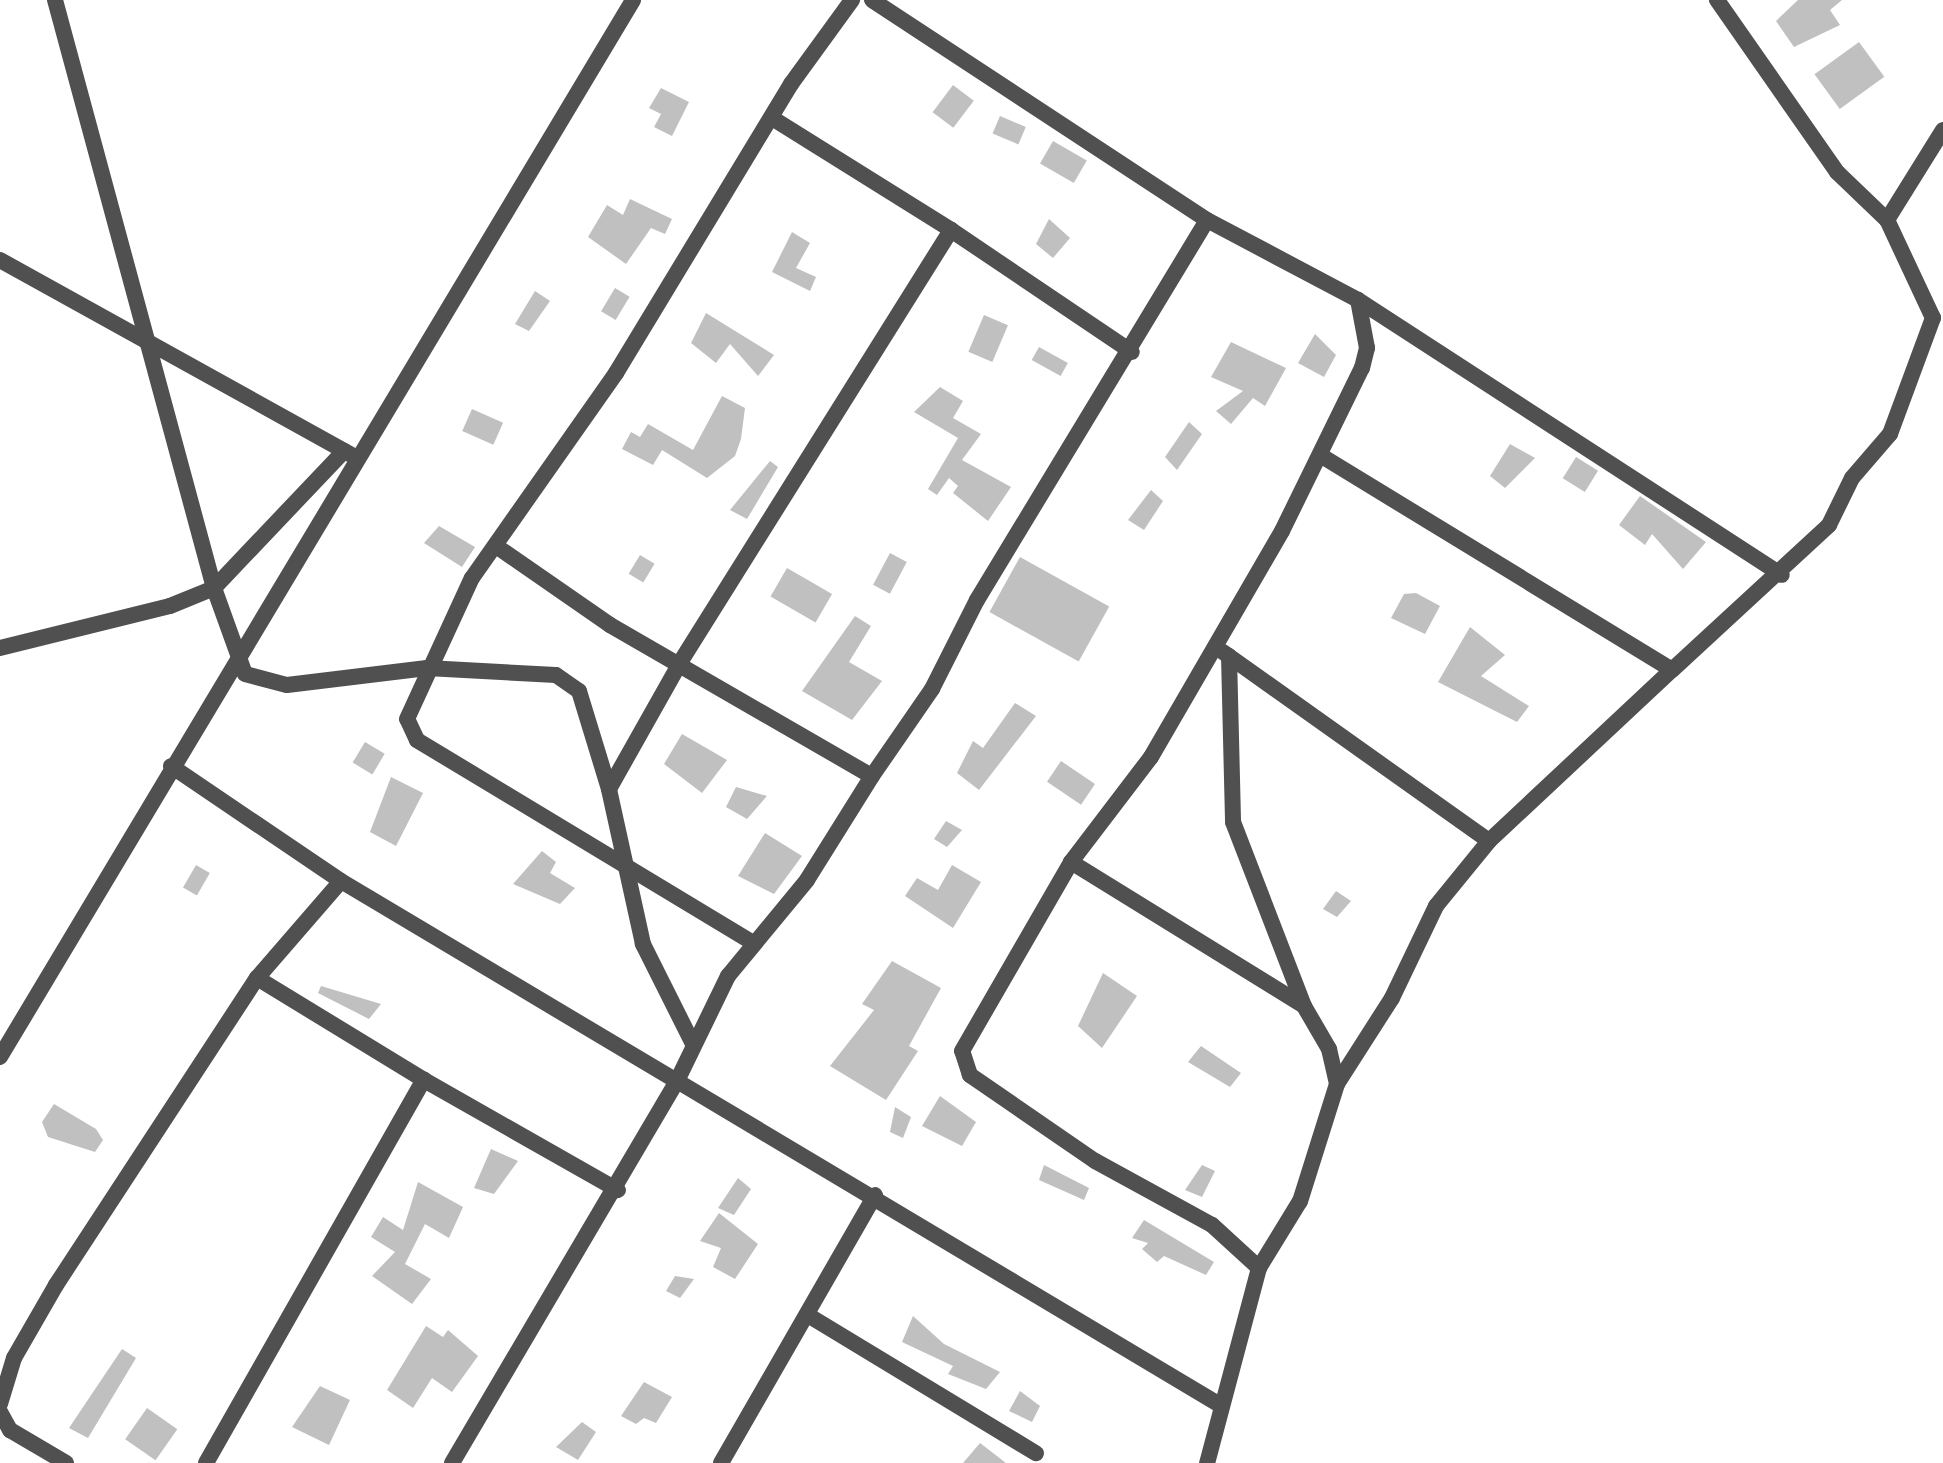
<!DOCTYPE html>
<style>
body{margin:0}
#map{position:relative;width:1943px;height:1463px;overflow:hidden;background:#fff;font-family:"Work Sans",sans-serif}
div>[style]{position:absolute}
.building>*{inset:0;background:#c0c0c0;transform-origin:0 0}
.street>*{height:16px;margin:-8px;padding:0 8px;transform-origin:8px;border-radius:8px;background:#505050}
span{translate:-50% -50%;white-space:nowrap;text-align:center;line-height:1.15;-webkit-text-stroke:6px #fff;paint-order:stroke}
</style>
<div id="map">
<div class="building">
<i style="clip-path:polygon(1798px 0,1842px 0,1830px 10px,1840px 25px,1794px 47px,1776px 21px)"></i>
<i style="left:1859px;top:42px;width:43px;height:55px;rotate:54deg"></i>
<i style="left:953px;top:85px;width:26px;height:34px;rotate:37deg"></i>
<i style="clip-path:polygon(661px 88px,689px 102px,672px 136px,654px 127px,661px 114px,649px 108px)"></i>
<i style="left:1000px;top:116px;width:28px;height:19px;rotate:23deg"></i>
<i style="left:1053px;top:141px;width:39px;height:26px;rotate:30deg"></i>
<i style="clip-path:polygon(630px 199px,672px 219px,665px 234px,651px 228px,626px 264px,588px 237px,607px 205px,623px 215px)"></i>
<i style="clip-path:polygon(1049px 219px,1070px 238px,1053px 258px,1036px 244px)"></i>
<i style="clip-path:polygon(792px 232px,810px 243px,796px 268px,816px 277px,810px 291px,772px 272px)"></i>
<i style="left:615px;top:288px;width:17px;height:27px;rotate:31deg"></i>
<i style="clip-path:polygon(535px 291px,550px 301px,529px 331px,515px 324px)"></i>
<i style="clip-path:polygon(706px 313px,774px 355px,758px 376px,730px 344px,716px 363px,691px 343px)"></i>
<i style="left:984px;top:315px;width:26px;height:40px;rotate:23deg"></i>
<i style="clip-path:polygon(1315px 334px,1336px 355px,1324px 377px,1298px 363px)"></i>
<i style="clip-path:polygon(1231px 342px,1286px 368px,1265px 406px,1253px 398px,1231px 424px,1216px 411px,1243px 391px,1211px 377px)"></i>
<i style="left:1039px;top:347px;width:33px;height:15px;rotate:29deg"></i>
<i style="clip-path:polygon(940px 387px,963px 401px,953px 418px,981px 434px,962px 460px,1011px 487px,988px 521px,953px 493px,958px 486px,949px 478px,937px 495px,928px 489px,958px 438px,914px 412px)"></i>
<i style="clip-path:polygon(722px 396px,745px 408px,741px 439px,735px 456px,707px 478px,662px 450px,653px 465px,622px 449px,631px 432px,640px 437px,648px 424px,693px 450px)"></i>
<i style="left:472px;top:409px;width:34px;height:24px;rotate:24deg"></i>
<i style="clip-path:polygon(1189px 422px,1202px 434px,1177px 470px,1165px 457px)"></i>
<i style="clip-path:polygon(1510px 444px,1535px 458px,1505px 488px,1490px 476px)"></i>
<i style="left:1576px;top:457px;width:26px;height:25px;rotate:32deg"></i>
<i style="clip-path:polygon(770px 461px,778px 467px,747px 519px,730px 510px)"></i>
<i style="clip-path:polygon(1151px 490px,1163px 501px,1144px 530px,1128px 520px)"></i>
<i style="clip-path:polygon(1640px 496px,1706px 542px,1683px 569px,1652px 534px,1645px 545px,1619px 525px)"></i>
<i style="clip-path:polygon(439px 526px,475px 547px,462px 567px,424px 543px)"></i>
<i style="left:890px;top:553px;width:19px;height:36px;rotate:28deg"></i>
<i style="left:640px;top:555px;width:17px;height:22px;rotate:31deg"></i>
<i style="left:1020px;top:557px;width:102px;height:63px;rotate:29deg"></i>
<i style="left:787px;top:568px;width:52px;height:33px;rotate:30deg"></i>
<i style="clip-path:polygon(1416px 593px,1440px 606px,1425px 634px,1391px 618px,1404px 594px)"></i>
<i style="clip-path:polygon(855px 616px,871px 626px,849px 662px,882px 681px,852px 720px,802px 691px)"></i>
<i style="clip-path:polygon(1470px 627px,1505px 655px,1481px 676px,1529px 706px,1517px 722px,1438px 682px)"></i>
<i style="clip-path:polygon(1015px 703px,1036px 716px,979px 790px,957px 773px,973px 741px,983px 748px)"></i>
<i style="clip-path:polygon(682px 734px,727px 760px,702px 793px,664px 764px)"></i>
<i style="left:365px;top:742px;width:23px;height:24px;rotate:31deg"></i>
<i style="left:1061px;top:761px;width:41px;height:25px;rotate:34deg"></i>
<i style="clip-path:polygon(391px 777px,423px 793px,396px 846px,370px 832px)"></i>
<i style="clip-path:polygon(736px 787px,767px 796px,747px 819px,726px 807px)"></i>
<i style="clip-path:polygon(946px 821px,962px 830px,947px 847px,934px 839px)"></i>
<i style="clip-path:polygon(765px 833px,802px 856px,774px 894px,738px 876px)"></i>
<i style="clip-path:polygon(542px 851px,556px 862px,550px 873px,575px 888px,560px 904px,513px 884px)"></i>
<i style="left:196px;top:865px;width:16px;height:26px;rotate:30deg"></i>
<i style="clip-path:polygon(952px 865px,981px 882px,953px 928px,905px 896px,917px 878px,938px 890px)"></i>
<i style="clip-path:polygon(1336px 891px,1351px 901px,1337px 917px,1323px 909px)"></i>
<i style="clip-path:polygon(892px 961px,941px 988px,909px 1046px,918px 1051px,886px 1100px,830px 1066px,874px 1010px,862px 1004px)"></i>
<i style="clip-path:polygon(1103px 973px,1137px 996px,1102px 1048px,1078px 1026px)"></i>
<i style="clip-path:polygon(321px 986px,381px 1004px,369px 1019px,318px 993px)"></i>
<i style="clip-path:polygon(1201px 1046px,1241px 1073px,1230px 1087px,1188px 1062px)"></i>
<i style="clip-path:polygon(940px 1096px,976px 1122px,962px 1146px,922px 1126px)"></i>
<i style="clip-path:polygon(54px 1104px,96px 1129px,103px 1140px,95px 1152px,48px 1137px,42px 1122px)"></i>
<i style="clip-path:polygon(895px 1107px,911px 1117px,903px 1138px,890px 1132px)"></i>
<i style="clip-path:polygon(491px 1149px,518px 1161px,494px 1194px,474px 1188px)"></i>
<i style="clip-path:polygon(1044px 1165px,1089px 1188px,1084px 1200px,1039px 1180px)"></i>
<i style="clip-path:polygon(1202px 1165px,1215px 1171px,1202px 1197px,1185px 1190px)"></i>
<i style="clip-path:polygon(738px 1178px,751px 1189px,734px 1215px,718px 1208px)"></i>
<i style="clip-path:polygon(418px 1182px,463px 1207px,449px 1238px,425px 1224px,405px 1264px,431px 1279px,412px 1304px,372px 1276px,395px 1252px,371px 1237px,383px 1217px,403px 1230px)"></i>
<i style="clip-path:polygon(719px 1213px,758px 1244px,735px 1279px,713px 1267px,721px 1248px,700px 1241px)"></i>
<i style="clip-path:polygon(1144px 1220px,1214px 1262px,1206px 1275px,1164px 1256px,1157px 1262px,1142px 1249px,1148px 1243px,1132px 1238px)"></i>
<i style="clip-path:polygon(675px 1276px,694px 1279px,680px 1298px,666px 1291px)"></i>
<i style="clip-path:polygon(913px 1316px,944px 1344px,1000px 1372px,986px 1389px,948px 1374px,953px 1366px,902px 1342px)"></i>
<i style="clip-path:polygon(426px 1326px,443px 1337px,448px 1330px,478px 1356px,452px 1392px,432px 1378px,413px 1408px,387px 1390px)"></i>
<i style="clip-path:polygon(122px 1349px,136px 1358px,88px 1438px,69px 1428px)"></i>
<i style="clip-path:polygon(644px 1382px,672px 1397px,656px 1423px,644px 1418px,636px 1424px,621px 1416px)"></i>
<i style="clip-path:polygon(320px 1386px,350px 1400px,329px 1445px,292px 1427px)"></i>
<i style="clip-path:polygon(1020px 1391px,1040px 1406px,1032px 1422px,1009px 1411px)"></i>
<i style="left:147px;top:1408px;width:37px;height:38px;rotate:35deg"></i>
<i style="clip-path:polygon(582px 1422px,596px 1432px,578px 1460px,556px 1447px)"></i>
<i style="clip-path:polygon(980px 1443px,1006px 1463px,963px 1463px)"></i>
</div>
<div class="street">
<i style="left:55px;top:0;width:609px;rotate:74.87deg"></i>
<i style="left:214px;top:588px;width:91px;rotate:70.2deg"></i>
<i style="left:245px;top:674px;width:43px;rotate:14.7deg"></i>
<i style="left:287px;top:685px;width:141px;rotate:-6.9deg"></i>
<i style="left:427px;top:668px;width:129px;rotate:3.1deg"></i>
<i style="left:556px;top:675px;width:28px;rotate:35deg"></i>
<i style="left:579px;top:691px;width:102px;rotate:73deg"></i>
<i style="left:872px;top:0;width:401px;rotate:33.3deg"></i>
<i style="left:1207px;top:220px;width:171px;rotate:27.9deg"></i>
<i style="left:1358px;top:300px;width:505px;rotate:32.97deg"></i>
<i style="left:772px;top:118px;width:211px;rotate:32deg"></i>
<i style="left:1887px;top:220px;width:106px;rotate:-58.1deg"></i>
<i style="left:0;top:260px;width:402px;rotate:29deg"></i>
<i style="left:1320px;top:455px;width:412px;rotate:31.4deg"></i>
<i style="left:1672px;top:670px;width:214px;rotate:-42.7deg"></i>
<i style="left:1829px;top:525px;width:52px;rotate:-63.9deg"></i>
<i style="left:1852px;top:478px;width:58px;rotate:-49.2deg"></i>
<i style="left:1890px;top:434px;width:124px;rotate:-69.7deg"></i>
<i style="left:1933px;top:318px;width:108px;rotate:-115.1deg"></i>
<i style="left:1887px;top:220px;width:69px;rotate:-136.2deg"></i>
<i style="left:1837px;top:172px;width:210px;rotate:-124.9deg"></i>
<i style="left:496px;top:546px;width:139px;rotate:34.7deg"></i>
<i style="left:610px;top:625px;width:302px;rotate:30deg"></i>
<i style="left:872px;top:776px;width:106px;rotate:-55.4deg"></i>
<i style="left:932px;top:689px;width:100px;rotate:-63.2deg"></i>
<i style="left:977px;top:600px;width:444px;rotate:-58.8deg"></i>
<i style="left:0;top:648px;width:175px;rotate:-13.9deg"></i>
<i style="left:170px;top:606px;width:48px;rotate:-22.2deg"></i>
<i style="left:214px;top:588px;width:189px;rotate:-46.5deg"></i>
<i style="left:1223px;top:652px;width:326px;rotate:35.4deg"></i>
<i style="left:1229px;top:656px;width:166px;rotate:88.6deg"></i>
<i style="left:1233px;top:822px;width:197px;rotate:68.9deg"></i>
<i style="left:171px;top:766px;width:205px;rotate:34.1deg"></i>
<i style="left:341px;top:881px;width:391px;rotate:30.8deg"></i>
<i style="left:677px;top:1081px;width:117px;rotate:-64.1deg"></i>
<i style="left:728px;top:976px;width:124px;rotate:-50.5deg"></i>
<i style="left:807px;top:880px;width:123px;rotate:-58deg"></i>
<i style="left:1071px;top:862px;width:274px;rotate:31.7deg"></i>
<i style="left:1304px;top:1006px;width:50px;rotate:59.8deg"></i>
<i style="left:1329px;top:1049px;width:36px;rotate:77deg"></i>
<i style="left:1337px;top:1084px;width:123px;rotate:107.5deg"></i>
<i style="left:1300px;top:1201px;width:79px;rotate:121.5deg"></i>
<i style="left:1259px;top:1268px;width:202px;rotate:104.9deg"></i>
<i style="left:750px;top:941px;width:389px;rotate:-148.9deg"></i>
<i style="left:417px;top:740px;width:23px;rotate:-115deg"></i>
<i style="left:407px;top:719px;width:155px;rotate:-65.3deg"></i>
<i style="left:472px;top:578px;width:251px;rotate:-54.9deg"></i>
<i style="left:616px;top:373px;width:338px;rotate:-58.8deg"></i>
<i style="left:791px;top:84px;width:104px;rotate:-54deg"></i>
<i style="left:257px;top:978px;width:196px;rotate:31.4deg"></i>
<i style="left:692px;top:1042px;width:110px;rotate:-116.6deg"></i>
<i style="left:643px;top:944px;width:159px;rotate:-102.4deg"></i>
<i style="left:609px;top:789px;width:147px;rotate:-60.6deg"></i>
<i style="left:681px;top:661px;width:509px;rotate:-57.93deg"></i>
<i style="left:951px;top:230px;width:218px;rotate:34deg"></i>
<i style="left:0;top:1057px;width:1232px;rotate:-59.08deg"></i>
<i style="left:1337px;top:1084px;width:102px;rotate:-57.4deg"></i>
<i style="left:1392px;top:998px;width:102px;rotate:-64.4deg"></i>
<i style="left:1436px;top:906px;width:84px;rotate:-50.8deg"></i>
<i style="left:1489px;top:841px;width:250px;rotate:-43.1deg"></i>
<i style="left:1259px;top:1268px;width:64px;rotate:-137.5deg"></i>
<i style="left:1212px;top:1225px;width:133px;rotate:-151.3deg"></i>
<i style="left:1095px;top:1161px;width:152px;rotate:-145.5deg"></i>
<i style="left:970px;top:1075px;width:25px;rotate:-108deg"></i>
<i style="left:962px;top:1051px;width:218px;rotate:-60deg"></i>
<i style="left:1071px;top:862px;width:132px;rotate:-52.7deg"></i>
<i style="left:1151px;top:757px;width:261px;rotate:-59.9deg"></i>
<i style="left:1282px;top:531px;width:182px;rotate:-63.9deg"></i>
<i style="left:1362px;top:368px;width:21px;rotate:-76deg"></i>
<i style="left:1367px;top:348px;width:49px;rotate:-100.6deg"></i>
<i style="left:811px;top:1317px;width:263px;rotate:31.2deg"></i>
<i style="left:0;top:1404px;width:48px;rotate:-73.1deg"></i>
<i style="left:14px;top:1358px;width:84px;rotate:-60.1deg"></i>
<i style="left:56px;top:1285px;width:367px;rotate:-56.8deg"></i>
<i style="left:257px;top:978px;width:128px;rotate:-49.1deg"></i>
<i style="left:0;top:1412px;width:21px;rotate:61deg"></i>
<i style="left:10px;top:1430px;width:65px;rotate:30.5deg"></i>
<i style="left:206px;top:1463px;width:441px;rotate:-60.4deg"></i>
<i style="left:424px;top:1080px;width:223px;rotate:29.6deg"></i>
<i style="left:452px;top:1463px;width:443px;rotate:-59.5deg"></i>
<i style="left:677px;top:1081px;width:632px;rotate:30.82deg"></i>
<i style="left:721px;top:1463px;width:309px;rotate:-60.1deg"></i>
</div>
</div>
